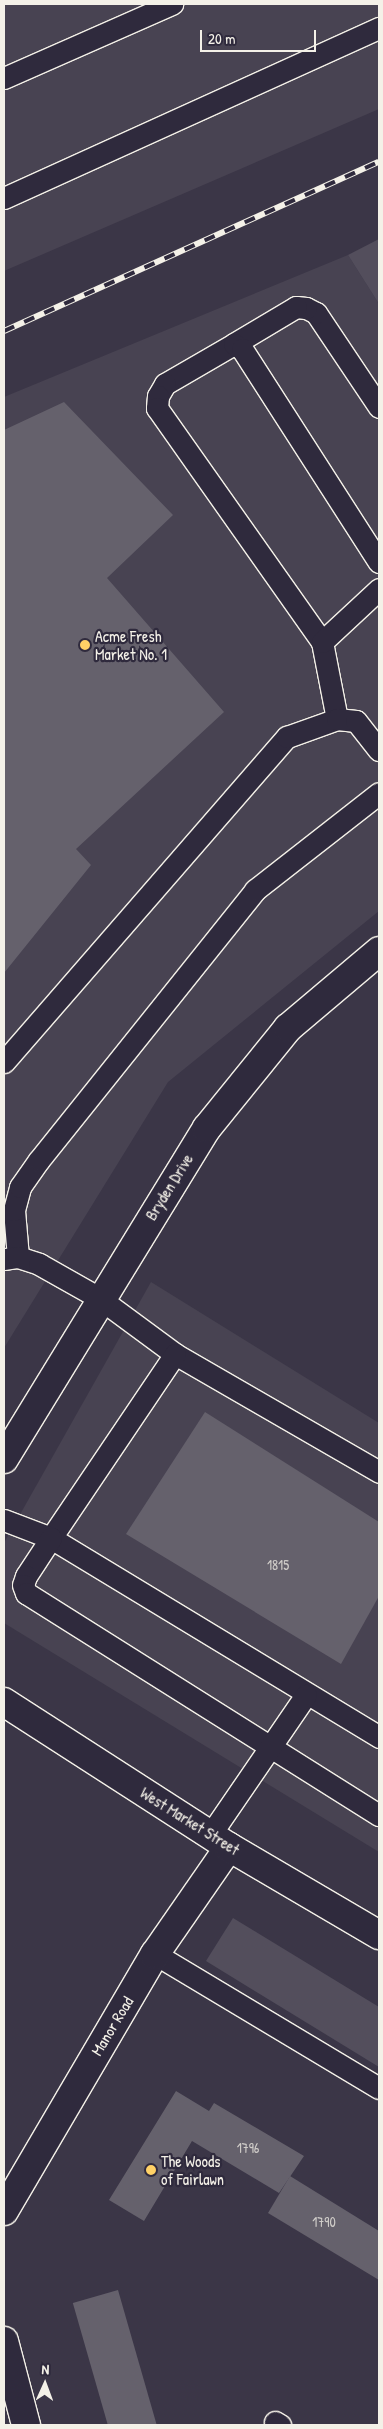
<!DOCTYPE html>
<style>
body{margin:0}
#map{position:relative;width:383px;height:2429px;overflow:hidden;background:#3b3647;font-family:"Patrick Hand",sans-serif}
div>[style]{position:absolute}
.built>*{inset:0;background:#484352}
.green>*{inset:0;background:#534e5c}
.building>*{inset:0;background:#65616c;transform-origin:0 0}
.roads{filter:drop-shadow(1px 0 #f4f1e8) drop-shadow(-1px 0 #f4f1e8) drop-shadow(0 1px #f4f1e8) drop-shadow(0 -1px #f4f1e8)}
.lane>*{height:21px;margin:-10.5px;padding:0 10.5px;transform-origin:10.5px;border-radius:10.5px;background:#2f2a3d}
.street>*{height:28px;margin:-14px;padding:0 14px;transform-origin:14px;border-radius:14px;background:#2f2a3d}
.secondary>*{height:28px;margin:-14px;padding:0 14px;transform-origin:14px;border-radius:14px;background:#2f2a3d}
.primary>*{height:28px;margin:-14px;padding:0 14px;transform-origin:14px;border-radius:14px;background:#2f2a3d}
.rail>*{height:5.5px;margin-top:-2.75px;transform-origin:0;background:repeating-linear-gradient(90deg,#2f2a3d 0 11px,#f4f1e8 0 22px);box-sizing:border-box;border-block:1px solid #f4f1e8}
.dots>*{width:14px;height:14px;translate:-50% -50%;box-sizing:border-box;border:2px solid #2f2a3d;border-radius:50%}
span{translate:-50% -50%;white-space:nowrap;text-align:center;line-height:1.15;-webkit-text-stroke:4.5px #2f2a3d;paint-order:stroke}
.number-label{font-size:14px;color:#d0cdc9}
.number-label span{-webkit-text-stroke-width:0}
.poi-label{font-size:16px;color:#f4f1e8}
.left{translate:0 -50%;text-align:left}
.street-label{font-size:16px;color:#f4f1e8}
.frame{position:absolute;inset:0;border:5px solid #f4f1e8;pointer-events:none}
.north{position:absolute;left:20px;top:2359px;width:50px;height:50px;-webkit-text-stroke:4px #2f2a3d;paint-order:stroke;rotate:2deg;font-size:14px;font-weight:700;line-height:20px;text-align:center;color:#f4f1e8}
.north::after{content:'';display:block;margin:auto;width:18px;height:22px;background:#f4f1e8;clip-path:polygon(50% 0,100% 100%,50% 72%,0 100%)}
.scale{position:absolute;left:200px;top:30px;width:116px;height:22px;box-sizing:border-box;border:2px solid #f4f1e8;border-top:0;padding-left:6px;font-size:15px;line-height:18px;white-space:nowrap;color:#f4f1e8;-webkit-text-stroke:4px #2f2a3d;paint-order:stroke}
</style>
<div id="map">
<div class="built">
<i style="clip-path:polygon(4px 4px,379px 4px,379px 109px,4px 271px)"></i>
<i style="clip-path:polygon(348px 255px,379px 304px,379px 911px,168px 1082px,4px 1348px,4px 397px)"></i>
<i style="clip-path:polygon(151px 1282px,379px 1423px,379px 1852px,4px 1623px,4px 1543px)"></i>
</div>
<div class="green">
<i style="clip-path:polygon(379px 239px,379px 304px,348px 255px)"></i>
<i style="clip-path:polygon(233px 1918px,379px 2007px,379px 2067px,206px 1961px)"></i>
</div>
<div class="building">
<i style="clip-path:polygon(64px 402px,173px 515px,107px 578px,224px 712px,76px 849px,91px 865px,4px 973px,4px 430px)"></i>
<i style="clip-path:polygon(205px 1412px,379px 1522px,379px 1596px,341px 1664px,126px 1534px)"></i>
<i style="clip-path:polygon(176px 2091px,209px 2111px,214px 2103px,304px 2156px,279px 2193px,192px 2141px,144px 2221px,109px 2200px)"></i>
<i style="clip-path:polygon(290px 2176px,379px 2231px,379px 2280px,268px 2213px)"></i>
<i style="left:118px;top:2290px;width:140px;height:47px;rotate:74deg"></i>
</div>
<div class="roads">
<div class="lane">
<i style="left:4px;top:78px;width:184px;rotate:-23.8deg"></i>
<i style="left:4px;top:198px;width:412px;rotate:-24.4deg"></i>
<i style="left:234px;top:344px;width:80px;rotate:149.9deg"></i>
<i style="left:165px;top:384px;width:14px;rotate:120deg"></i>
<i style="left:158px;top:396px;width:12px;rotate:95deg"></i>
<i style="left:157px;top:408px;width:286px;rotate:54.8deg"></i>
<i style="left:379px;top:407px;width:113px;rotate:-123.8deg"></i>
<i style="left:316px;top:313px;width:11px;rotate:-153deg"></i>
<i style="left:306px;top:308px;width:10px;rotate:-174deg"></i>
<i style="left:296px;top:307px;width:72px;rotate:149.2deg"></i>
<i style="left:234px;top:344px;width:9px;rotate:32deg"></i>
<i style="left:242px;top:349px;width:253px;rotate:57.3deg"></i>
<i style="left:337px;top:719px;width:78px;rotate:-101deg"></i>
<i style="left:322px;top:642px;width:78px;rotate:-42.9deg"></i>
<i style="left:4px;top:1062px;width:431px;rotate:-49deg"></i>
<i style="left:287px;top:737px;width:53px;rotate:-19.8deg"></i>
<i style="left:337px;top:719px;width:19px;rotate:6deg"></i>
<i style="left:356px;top:721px;width:37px;rotate:52deg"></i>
<i style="left:18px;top:1257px;width:47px;rotate:-94.9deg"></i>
<i style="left:14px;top:1210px;width:24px;rotate:-75deg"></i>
<i style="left:20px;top:1187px;width:33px;rotate:-55deg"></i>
<i style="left:39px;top:1160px;width:346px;rotate:-51.3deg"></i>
<i style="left:255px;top:890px;width:157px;rotate:-38deg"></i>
<i style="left:5px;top:1259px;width:13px;rotate:-9deg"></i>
<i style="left:18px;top:1257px;width:22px;rotate:18deg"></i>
<i style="left:39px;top:1264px;width:69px;rotate:29.5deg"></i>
<i style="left:99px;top:1298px;width:94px;rotate:36.4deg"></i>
<i style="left:175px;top:1354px;width:236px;rotate:30deg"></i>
<i style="left:175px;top:1354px;width:222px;rotate:124deg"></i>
<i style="left:51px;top:1538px;width:384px;rotate:31.2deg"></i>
<i style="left:4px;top:1520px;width:50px;rotate:21deg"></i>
<i style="left:51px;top:1538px;width:45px;rotate:123.3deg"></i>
<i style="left:26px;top:1576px;width:9px;rotate:108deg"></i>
<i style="left:23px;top:1585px;width:9px;rotate:69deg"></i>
<i style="left:26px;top:1593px;width:417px;rotate:32.2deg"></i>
<i style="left:210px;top:1835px;width:170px;rotate:-55.6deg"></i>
<i style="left:155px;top:1954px;width:261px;rotate:30.9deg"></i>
<i style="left:275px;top:2422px;width:6px;rotate:31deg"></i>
</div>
<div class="street">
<i style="left:4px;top:2211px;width:298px;rotate:-59.6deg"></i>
<i style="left:155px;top:1954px;width:130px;rotate:-55.3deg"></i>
<i style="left:4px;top:2341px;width:87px;rotate:75.3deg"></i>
</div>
<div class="secondary">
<i style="left:4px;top:1459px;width:388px;rotate:-58.5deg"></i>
<i style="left:207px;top:1128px;width:129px;rotate:-51deg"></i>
<i style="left:288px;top:1028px;width:119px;rotate:-40.2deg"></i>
</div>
<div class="primary">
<i style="left:4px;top:1702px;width:268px;rotate:32.8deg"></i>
<i style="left:229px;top:1847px;width:174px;rotate:30.4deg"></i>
</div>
</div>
<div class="rail">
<i style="left:4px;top:331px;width:411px;rotate:-24.3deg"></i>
</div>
<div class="dots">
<i style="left:85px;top:645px;background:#ffd166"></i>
<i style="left:151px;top:2170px;background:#ffd166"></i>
</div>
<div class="number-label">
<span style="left:278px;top:1565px">1815</span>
<span style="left:248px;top:2148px">1796</span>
<span style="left:324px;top:2222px">1790</span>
</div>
<div class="poi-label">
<span class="left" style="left:95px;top:645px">Acme Fresh<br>Market No. 1</span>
<span class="left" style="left:161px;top:2170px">The Woods<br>of Fairlawn</span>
</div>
<div class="street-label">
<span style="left:169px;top:1187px;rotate:-58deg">Bryden Drive</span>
<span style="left:190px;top:1821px;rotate:32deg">West Market Street</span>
<span style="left:112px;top:2026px;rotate:-59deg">Manor Road</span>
</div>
<div class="frame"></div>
<div class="north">N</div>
<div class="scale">20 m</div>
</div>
